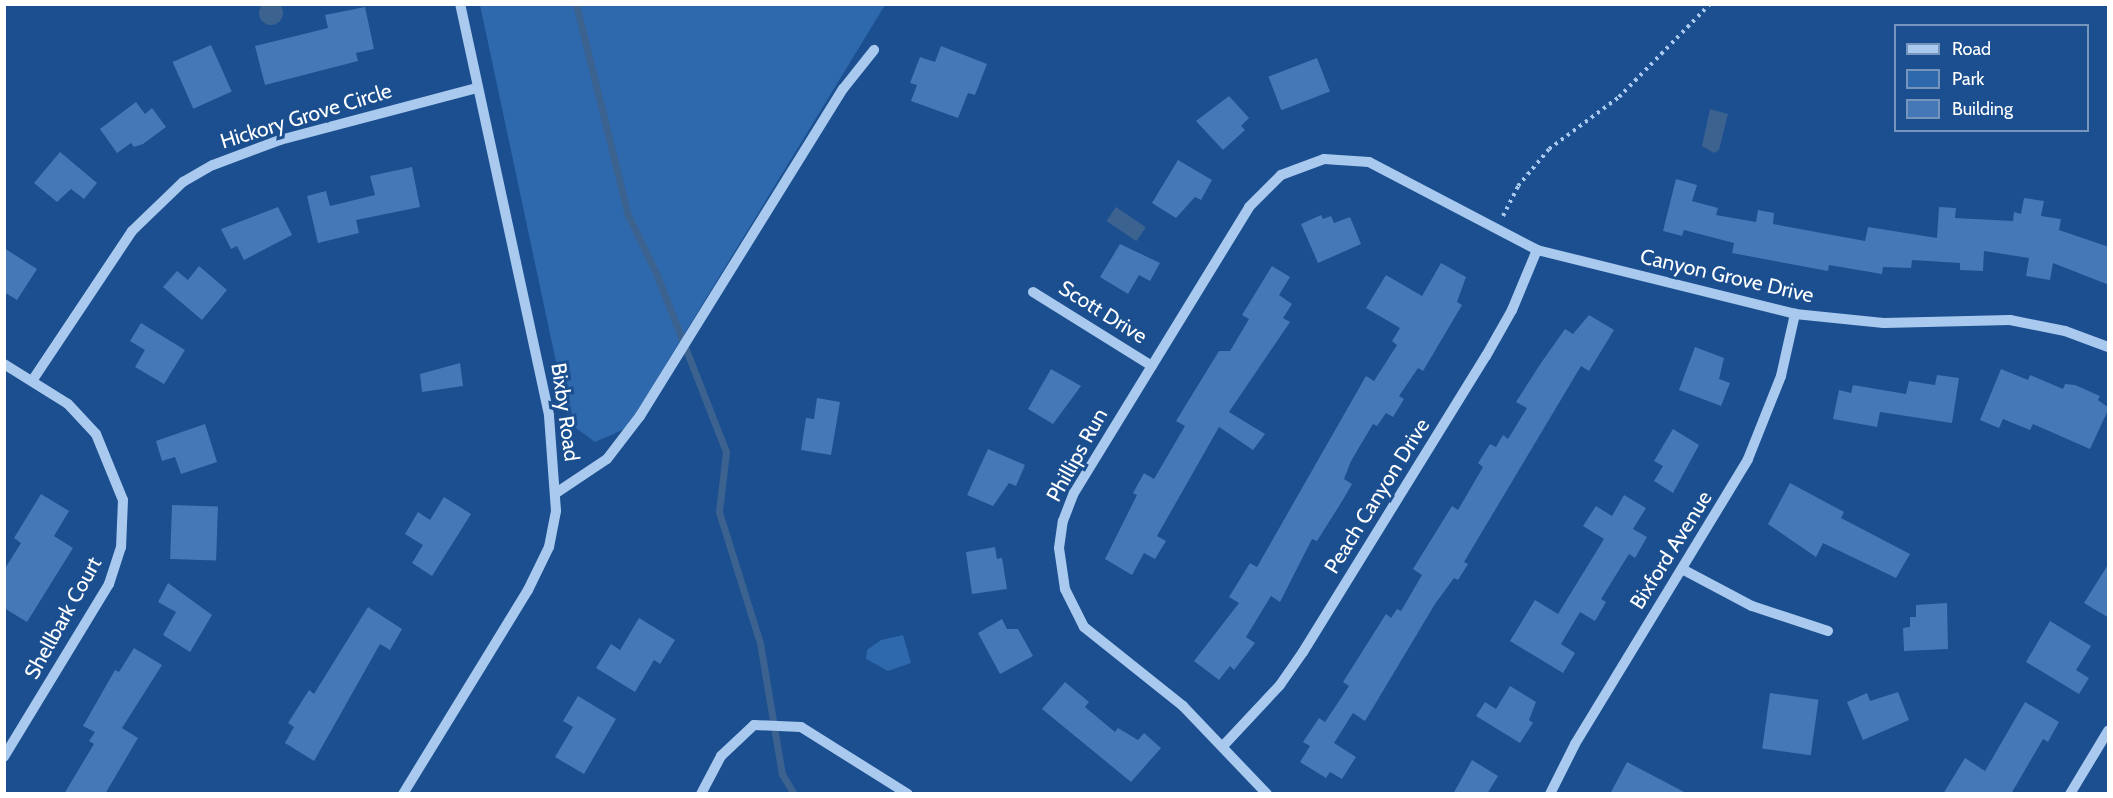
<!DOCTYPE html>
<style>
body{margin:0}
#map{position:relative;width:2113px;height:798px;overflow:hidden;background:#1b4f8f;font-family:Cabin,sans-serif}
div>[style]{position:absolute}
.green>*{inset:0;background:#2e69ad}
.water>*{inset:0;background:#3c6290;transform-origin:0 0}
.round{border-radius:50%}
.stream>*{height:7px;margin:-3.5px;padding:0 3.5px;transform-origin:3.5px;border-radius:3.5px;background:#3c6290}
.building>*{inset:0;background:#4478b7;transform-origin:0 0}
.path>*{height:4px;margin-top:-2px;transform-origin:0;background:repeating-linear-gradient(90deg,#a9c9ee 0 3px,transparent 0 7.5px)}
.minor>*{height:10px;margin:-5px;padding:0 5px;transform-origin:5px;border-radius:5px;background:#a9c9ee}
span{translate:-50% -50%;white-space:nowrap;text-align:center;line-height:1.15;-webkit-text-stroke:6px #1b4f8f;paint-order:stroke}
.street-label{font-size:21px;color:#fff}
.frame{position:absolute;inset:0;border:6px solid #fff;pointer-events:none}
.legend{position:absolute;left:1894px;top:24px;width:195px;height:108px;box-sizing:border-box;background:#1b4f8f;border:2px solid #7695bc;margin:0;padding:8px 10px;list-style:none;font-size:18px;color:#fff}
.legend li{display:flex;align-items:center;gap:12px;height:30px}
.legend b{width:30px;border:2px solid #7695bc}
</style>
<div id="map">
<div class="green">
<i style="clip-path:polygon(480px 5px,885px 5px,627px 428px,595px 442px,569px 423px)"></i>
<i style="clip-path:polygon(903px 635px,911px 663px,888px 671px,866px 659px,867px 650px,881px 640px)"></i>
</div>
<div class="water">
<i class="round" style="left:259px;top:1px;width:24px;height:24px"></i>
<i style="clip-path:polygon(1710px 109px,1728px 114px,1719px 150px,1714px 153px,1702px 146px)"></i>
<i style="left:1116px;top:207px;width:36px;height:17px;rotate:34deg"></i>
</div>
<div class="stream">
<i style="left:576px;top:4px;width:217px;rotate:76.2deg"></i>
<i style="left:628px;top:215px;width:64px;rotate:64.2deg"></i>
<i style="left:656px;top:273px;width:192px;rotate:68.6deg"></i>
<i style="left:726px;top:452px;width:60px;rotate:96.7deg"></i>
<i style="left:719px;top:512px;width:137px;rotate:72.6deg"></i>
<i style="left:760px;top:643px;width:133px;rotate:80.5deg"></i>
<i style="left:782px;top:774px;width:23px;rotate:59deg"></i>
</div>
<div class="building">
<i style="clip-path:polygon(365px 7px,374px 49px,356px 53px,358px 61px,265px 85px,255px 46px,328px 28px,325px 15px)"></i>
<i style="left:211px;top:45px;width:51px;height:42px;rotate:66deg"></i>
<i style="clip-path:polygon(941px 46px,987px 64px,975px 95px,968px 93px,958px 118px,911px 101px,917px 85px,910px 83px,920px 57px,935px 62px)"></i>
<i style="left:1317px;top:58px;width:36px;height:52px;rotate:69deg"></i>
<i style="clip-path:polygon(1229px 96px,1249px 118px,1241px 126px,1245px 130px,1223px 150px,1196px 121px)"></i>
<i style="clip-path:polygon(136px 102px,145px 114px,152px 108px,166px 127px,143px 144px,134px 147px,131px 143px,117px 153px,100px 129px)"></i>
<i style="clip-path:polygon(60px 152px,97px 183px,84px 199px,71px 189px,57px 202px,34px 183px)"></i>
<i style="clip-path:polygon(1178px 160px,1212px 180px,1201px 200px,1195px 197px,1176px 218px,1152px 203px)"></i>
<i style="clip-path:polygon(412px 167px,420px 207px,356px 220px,359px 233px,318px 243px,307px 196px,326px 191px,330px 206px,375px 195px,370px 176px)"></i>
<i style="clip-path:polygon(1676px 179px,1697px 185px,1692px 201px,1718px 208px,1716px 215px,1756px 222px,1758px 210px,1774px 213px,1773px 224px,1865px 241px,1868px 227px,1937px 238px,1939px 207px,1956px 208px,1955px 218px,2013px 221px,2014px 212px,2021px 214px,2024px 198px,2044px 201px,2041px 216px,2061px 219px,2059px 230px,2109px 247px,2109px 285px,2053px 263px,2050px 280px,2026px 276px,2029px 258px,1984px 251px,1983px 271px,1960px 270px,1960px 263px,1912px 260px,1911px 268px,1883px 267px,1882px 274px,1829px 265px,1828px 271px,1732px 253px,1734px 243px,1684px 230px,1682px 236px,1663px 231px)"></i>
<i style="clip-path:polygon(278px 207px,292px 235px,244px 260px,237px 246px,231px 249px,221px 229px)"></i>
<i style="clip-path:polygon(1321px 215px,1323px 219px,1331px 216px,1334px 223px,1350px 217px,1361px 244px,1318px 263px,1301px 224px)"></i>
<i style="clip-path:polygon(1120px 244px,1160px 263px,1150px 281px,1139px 275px,1128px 294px,1100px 277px)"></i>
<i style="clip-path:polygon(4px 248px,37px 269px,17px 300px,4px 292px)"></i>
<i style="clip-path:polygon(1441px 263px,1466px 277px,1457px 302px,1462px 305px,1423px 371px,1418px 368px,1399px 396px,1404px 399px,1393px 417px,1386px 413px,1377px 426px,1373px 424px,1351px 461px,1344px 479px,1352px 484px,1341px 503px,1317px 541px,1312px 539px,1280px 602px,1271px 596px,1246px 637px,1255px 643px,1234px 670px,1230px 666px,1219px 680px,1194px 661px,1239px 603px,1229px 597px,1250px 563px,1257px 567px,1366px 376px,1374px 381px,1397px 345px,1392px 341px,1400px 328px,1366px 308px,1386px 275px,1422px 296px)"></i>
<i style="clip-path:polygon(199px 266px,227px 290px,202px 320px,163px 287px,177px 271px,188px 280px)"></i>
<i style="clip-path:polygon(1272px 266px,1290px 277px,1279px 295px,1292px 304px,1283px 318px,1290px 322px,1229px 412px,1265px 434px,1253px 450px,1219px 427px,1157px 536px,1166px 541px,1155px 559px,1144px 553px,1132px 575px,1105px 559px,1137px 495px,1133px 493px,1144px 473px,1154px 479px,1185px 426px,1176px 421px,1219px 351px,1230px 351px,1249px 319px,1242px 315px)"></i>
<i style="clip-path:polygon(1589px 315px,1614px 330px,1589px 371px,1581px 366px,1464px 562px,1468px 564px,1458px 580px,1454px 578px,1435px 604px,1365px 721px,1353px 713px,1334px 743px,1356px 757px,1342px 779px,1330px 772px,1326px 778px,1300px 762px,1310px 746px,1303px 742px,1319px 718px,1325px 722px,1349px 686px,1343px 682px,1386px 614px,1391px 618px,1397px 609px,1401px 611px,1422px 575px,1413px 569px,1452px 506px,1458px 510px,1483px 467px,1478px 463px,1490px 444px,1496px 447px,1503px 435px,1508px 439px,1527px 408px,1516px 402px,1541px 363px,1565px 329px,1573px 334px)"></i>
<i style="clip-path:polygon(141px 323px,185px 350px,164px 384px,135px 367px,145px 350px,130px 341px)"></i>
<i style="clip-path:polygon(1695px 347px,1724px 358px,1719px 379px,1730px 383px,1721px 406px,1679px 390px)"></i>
<i style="clip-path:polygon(460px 363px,463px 386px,422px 392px,420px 374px)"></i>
<i style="clip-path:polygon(1051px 369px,1081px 386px,1053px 424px,1028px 409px)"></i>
<i style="clip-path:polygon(2001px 369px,2028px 380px,2030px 375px,2063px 389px,2065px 384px,2075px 385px,2100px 396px,2098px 400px,2109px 408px,2090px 449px,2033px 424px,2030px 430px,2003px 419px,1999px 428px,1980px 420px)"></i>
<i style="clip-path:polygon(1937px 375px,1959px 378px,1952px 423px,1880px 412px,1877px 427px,1833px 419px,1839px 390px,1851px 393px,1853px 385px,1906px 394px,1909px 381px,1935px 385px)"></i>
<i style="clip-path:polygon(817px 398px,840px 402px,831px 455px,801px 450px,806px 418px,814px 419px)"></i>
<i style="clip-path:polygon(205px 424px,217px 462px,181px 474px,175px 457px,162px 461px,156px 441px)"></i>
<i style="clip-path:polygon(1673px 429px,1699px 445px,1673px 493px,1654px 481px,1663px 466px,1654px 461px)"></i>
<i style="clip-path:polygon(988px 449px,1025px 465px,1016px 486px,1009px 483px,993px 506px,967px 495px)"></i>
<i style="clip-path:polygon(1790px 483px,1844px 512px,1841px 518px,1910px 554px,1896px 578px,1823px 543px,1816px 557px,1768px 524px)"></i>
<i style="clip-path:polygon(41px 494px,69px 511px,54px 536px,73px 548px,27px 622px,4px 608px,4px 570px,21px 543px,14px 538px)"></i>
<i style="clip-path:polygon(1624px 495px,1646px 508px,1633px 529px,1647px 537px,1635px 558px,1629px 554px,1601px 599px,1606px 602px,1595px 621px,1580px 612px,1561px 644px,1575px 653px,1563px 673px,1510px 641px,1535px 600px,1558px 614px,1604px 539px,1583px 526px,1596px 506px,1612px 516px)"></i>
<i style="clip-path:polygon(444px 497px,471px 514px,432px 576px,412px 563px,423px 545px,405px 534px,418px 512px,430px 520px)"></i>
<i style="left:172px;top:505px;width:46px;height:54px;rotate:2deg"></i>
<i style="clip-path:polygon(995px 547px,997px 559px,1002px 558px,1007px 589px,972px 594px,966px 552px)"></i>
<i style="clip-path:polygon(2109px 563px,2109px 618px,2084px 603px)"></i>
<i style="clip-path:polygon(168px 583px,212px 615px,190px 652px,163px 635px,176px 612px,158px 602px)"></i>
<i style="clip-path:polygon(1947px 603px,1948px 649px,1904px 651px,1903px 628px,1910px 627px,1910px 617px,1916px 617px,1916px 605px)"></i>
<i style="clip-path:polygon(368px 607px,402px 629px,390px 650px,380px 644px,314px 761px,285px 743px,294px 727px,288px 723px,309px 690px,314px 694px)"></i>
<i style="clip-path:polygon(639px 618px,675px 640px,660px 664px,654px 660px,635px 692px,596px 668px,611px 644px,620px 650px)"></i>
<i style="clip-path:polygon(1002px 619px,1007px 629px,1018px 629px,1033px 656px,1000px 674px,978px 633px)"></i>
<i style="clip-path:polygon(2050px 621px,2091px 646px,2076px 670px,2089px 678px,2079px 694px,2026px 662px)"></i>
<i style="clip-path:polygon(134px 648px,162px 665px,122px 728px,138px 738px,105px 794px,64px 794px,94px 744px,89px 741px,95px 732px,83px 726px,115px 670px,119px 672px)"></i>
<i style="clip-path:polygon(1065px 682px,1089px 702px,1085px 707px,1115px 732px,1118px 728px,1138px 740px,1144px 733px,1161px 748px,1131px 782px,1042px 709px)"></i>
<i style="clip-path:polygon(1510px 686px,1536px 702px,1529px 720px,1533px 723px,1520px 743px,1476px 716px,1485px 702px,1496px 709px)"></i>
<i style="clip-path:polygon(1898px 692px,1909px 720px,1863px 740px,1847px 702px,1867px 693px,1870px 701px)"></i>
<i style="left:1770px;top:693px;width:49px;height:56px;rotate:8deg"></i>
<i style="clip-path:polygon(578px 696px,616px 719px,584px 774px,555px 757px,573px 727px,563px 721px)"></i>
<i style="clip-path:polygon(2025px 702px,2059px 722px,2048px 742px,2043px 739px,2011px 794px,1943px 794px,1965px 758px,1985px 771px)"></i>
<i style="clip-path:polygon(1472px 760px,1498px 776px,1487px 794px,1453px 794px)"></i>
<i style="clip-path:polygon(1627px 762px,1688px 794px,1610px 794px)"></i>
</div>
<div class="path">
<i style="left:1503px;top:216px;width:34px;rotate:-63deg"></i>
<i style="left:1518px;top:186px;width:48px;rotate:-50deg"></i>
<i style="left:1549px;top:149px;width:87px;rotate:-36.6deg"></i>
<i style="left:1619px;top:97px;width:130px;rotate:-45.6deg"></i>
</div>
<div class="minor">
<i style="left:1033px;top:292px;width:140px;rotate:31.9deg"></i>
<i style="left:4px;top:364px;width:75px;rotate:32deg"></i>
<i style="left:68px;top:404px;width:41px;rotate:47deg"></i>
<i style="left:96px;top:434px;width:71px;rotate:67.8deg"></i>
<i style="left:123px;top:500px;width:47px;rotate:92.4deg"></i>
<i style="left:121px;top:547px;width:39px;rotate:108deg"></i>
<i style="left:109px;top:584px;width:202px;rotate:121.3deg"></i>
<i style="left:32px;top:381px;width:180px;rotate:-56.3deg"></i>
<i style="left:132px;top:231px;width:71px;rotate:-43.9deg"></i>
<i style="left:183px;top:182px;width:34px;rotate:-30deg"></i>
<i style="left:213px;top:165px;width:72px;rotate:-20.5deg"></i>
<i style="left:280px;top:140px;width:204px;rotate:-14.8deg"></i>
<i style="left:556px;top:493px;width:61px;rotate:-33.7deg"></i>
<i style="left:607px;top:459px;width:54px;rotate:-52.5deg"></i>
<i style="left:640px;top:416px;width:385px;rotate:-58.2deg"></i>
<i style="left:843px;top:89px;width:50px;rotate:-51.5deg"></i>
<i style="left:1682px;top:569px;width:79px;rotate:27.9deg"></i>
<i style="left:1752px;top:606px;width:80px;rotate:18.2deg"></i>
<i style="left:1223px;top:746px;width:83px;rotate:-46.9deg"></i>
<i style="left:1280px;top:685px;width:40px;rotate:-55.1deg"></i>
<i style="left:1303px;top:652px;width:348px;rotate:-58.3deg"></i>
<i style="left:1486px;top:356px;width:53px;rotate:-60.5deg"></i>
<i style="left:1512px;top:310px;width:65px;rotate:-67.4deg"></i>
<i style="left:403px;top:794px;width:239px;rotate:-58.5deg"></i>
<i style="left:528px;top:590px;width:48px;rotate:-64deg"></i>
<i style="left:549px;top:547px;width:37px;rotate:-79deg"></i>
<i style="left:556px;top:511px;width:96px;rotate:-94.2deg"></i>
<i style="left:549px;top:415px;width:421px;rotate:-102.2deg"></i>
<i style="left:701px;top:794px;width:43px;rotate:-62.2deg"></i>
<i style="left:721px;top:756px;width:45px;rotate:-43.2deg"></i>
<i style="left:754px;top:725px;width:47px;rotate:2.4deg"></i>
<i style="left:801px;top:727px;width:126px;rotate:32.1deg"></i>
<i style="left:1267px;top:794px;width:122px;rotate:-133.7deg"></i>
<i style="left:1183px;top:706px;width:127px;rotate:-141.4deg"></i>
<i style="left:1084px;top:627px;width:42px;rotate:-116.6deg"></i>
<i style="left:1065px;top:589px;width:41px;rotate:-98.3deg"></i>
<i style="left:1059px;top:548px;width:27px;rotate:-82deg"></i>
<i style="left:1063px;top:521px;width:30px;rotate:-69deg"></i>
<i style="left:1074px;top:493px;width:335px;rotate:-58.5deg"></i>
<i style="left:1249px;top:207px;width:45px;rotate:-45deg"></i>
<i style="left:1281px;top:175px;width:46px;rotate:-20.4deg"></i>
<i style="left:1324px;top:159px;width:45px;rotate:3.8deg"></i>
<i style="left:1369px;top:162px;width:190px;rotate:27.6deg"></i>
<i style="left:1537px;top:250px;width:266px;rotate:13.9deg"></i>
<i style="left:1795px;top:314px;width:89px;rotate:5.8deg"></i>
<i style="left:1884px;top:323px;width:126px;rotate:-1.4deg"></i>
<i style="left:2010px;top:320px;width:56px;rotate:11.3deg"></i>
<i style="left:2065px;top:331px;width:46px;rotate:20.4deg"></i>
<i style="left:1550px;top:794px;width:56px;rotate:-63.4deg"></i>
<i style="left:1575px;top:744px;width:333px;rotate:-58.7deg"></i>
<i style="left:1748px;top:459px;width:89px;rotate:-68.3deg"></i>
<i style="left:1781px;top:376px;width:64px;rotate:-77.3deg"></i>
<i style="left:2070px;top:794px;width:74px;rotate:-58.9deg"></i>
</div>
<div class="street-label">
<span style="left:306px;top:116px;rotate:-17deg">Hickory Grove Circle</span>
<span style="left:1727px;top:276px;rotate:13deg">Canyon Grove Drive</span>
<span style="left:1103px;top:312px;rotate:32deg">Scott Drive</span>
<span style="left:565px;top:412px;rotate:82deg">Bixby Road</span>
<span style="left:1077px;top:455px;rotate:-61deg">Phillips Run</span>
<span style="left:1377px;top:496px;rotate:-58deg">Peach Canyon Drive</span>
<span style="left:1671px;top:550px;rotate:-58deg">Bixford Avenue</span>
<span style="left:63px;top:618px;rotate:-61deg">Shellbark Court</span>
</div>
<div class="frame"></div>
<ul class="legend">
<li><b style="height:8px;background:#a9c9ee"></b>Road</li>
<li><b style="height:16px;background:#2e69ad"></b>Park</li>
<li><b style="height:16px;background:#4478b7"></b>Building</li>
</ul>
</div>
